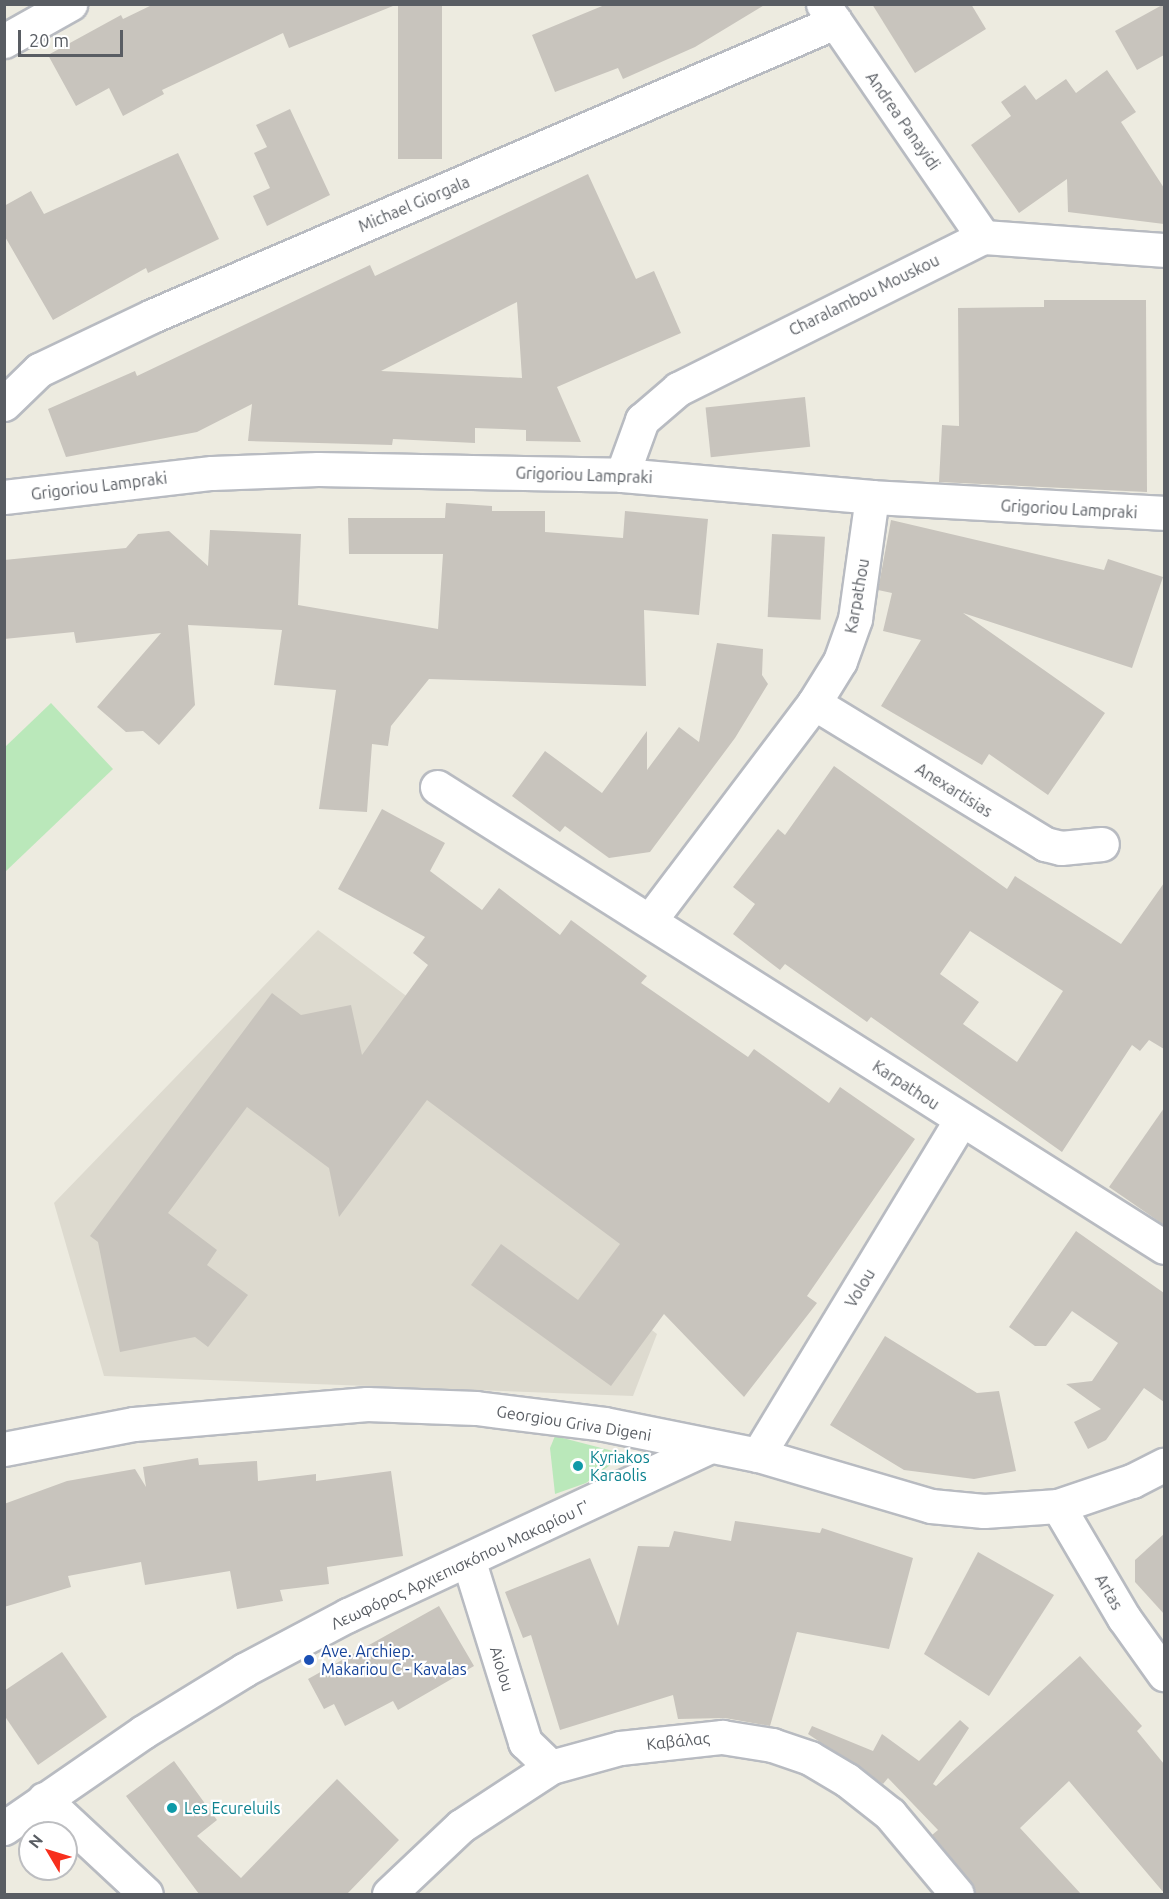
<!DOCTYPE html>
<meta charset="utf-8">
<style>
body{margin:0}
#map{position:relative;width:1169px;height:1899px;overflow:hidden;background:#edebe0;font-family:Ubuntu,sans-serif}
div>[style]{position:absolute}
.education>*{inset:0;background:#dddacf}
.green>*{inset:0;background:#bae8ba}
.building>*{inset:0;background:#c8c4bd;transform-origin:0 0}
.roads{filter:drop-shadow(2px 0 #b8bbc1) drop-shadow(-2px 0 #b8bbc1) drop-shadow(0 2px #b8bbc1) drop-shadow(0 -2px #b8bbc1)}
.street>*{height:33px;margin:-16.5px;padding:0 16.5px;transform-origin:16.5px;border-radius:16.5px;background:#fff}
.secondary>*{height:33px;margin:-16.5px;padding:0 16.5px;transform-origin:16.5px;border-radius:16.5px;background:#fff}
.dots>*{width:16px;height:16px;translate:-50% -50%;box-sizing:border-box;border:3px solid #fff;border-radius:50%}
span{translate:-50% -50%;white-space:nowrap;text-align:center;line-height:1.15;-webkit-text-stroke:4.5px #fff;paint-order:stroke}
.street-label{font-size:16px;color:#595d63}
.culture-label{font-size:16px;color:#0d838f}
.left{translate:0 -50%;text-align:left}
.transit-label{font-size:16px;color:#164399}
.frame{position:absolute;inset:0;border:6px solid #595d63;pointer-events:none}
.north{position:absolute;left:18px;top:1821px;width:60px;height:60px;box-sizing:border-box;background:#fff;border:2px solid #bdbec1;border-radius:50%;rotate:308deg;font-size:16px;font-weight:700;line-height:24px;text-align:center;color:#595d63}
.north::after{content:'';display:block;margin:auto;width:21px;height:27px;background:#f72f1d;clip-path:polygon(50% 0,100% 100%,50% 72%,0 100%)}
.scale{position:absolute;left:18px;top:30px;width:105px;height:27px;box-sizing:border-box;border:3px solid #595d63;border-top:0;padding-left:8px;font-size:18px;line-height:21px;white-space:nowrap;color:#595d63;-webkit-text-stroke:4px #fff;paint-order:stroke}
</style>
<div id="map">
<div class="education">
<i style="clip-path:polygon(318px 930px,714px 1226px,644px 1324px,657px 1334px,633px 1396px,104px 1376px,54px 1203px)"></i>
</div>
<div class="green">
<i style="clip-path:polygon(51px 703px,113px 769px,5px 872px,5px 747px)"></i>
<i style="clip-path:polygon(555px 1436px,613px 1451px,613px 1463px,586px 1483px,555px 1494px,550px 1448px)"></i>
</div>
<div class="building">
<i style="clip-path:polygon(154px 4px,393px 4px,393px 6px,289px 48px,283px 33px,162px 90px,164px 94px,123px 116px,109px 88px,76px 106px,48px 55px,121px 15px,123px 19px)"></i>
<i style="left:398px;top:4px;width:44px;height:155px"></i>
<i style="clip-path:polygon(607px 4px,766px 4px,695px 47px,623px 79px,618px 68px,555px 92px,532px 35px)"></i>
<i style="clip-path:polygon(872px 4px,971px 4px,986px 29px,915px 73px)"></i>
<i style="clip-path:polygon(1164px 4px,1164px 55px,1137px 70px,1115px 31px)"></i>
<i style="clip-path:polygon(1107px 70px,1136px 112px,1121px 122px,1164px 188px,1164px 224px,1068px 212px,1067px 179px,1019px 213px,971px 145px,1011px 116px,1001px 102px,1025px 85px,1036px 100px,1066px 79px,1076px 93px)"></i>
<i style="clip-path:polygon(290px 109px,330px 195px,267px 226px,253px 196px,270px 188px,254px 153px,267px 147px,256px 125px)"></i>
<i style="clip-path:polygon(178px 153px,219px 239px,148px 273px,146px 268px,53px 320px,4px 235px,4px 206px,31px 191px,44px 214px)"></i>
<i style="clip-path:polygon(evenodd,588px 174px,636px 279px,654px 271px,681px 333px,557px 387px,581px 442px,526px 441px,526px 430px,475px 428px,475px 443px,393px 439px,392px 445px,248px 441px,252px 404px,197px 432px,66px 457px,48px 409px,135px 371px,137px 376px,370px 265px,375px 276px,588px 174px,517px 302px,522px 378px,381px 371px,517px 302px)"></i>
<i style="clip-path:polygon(1044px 300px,1146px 300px,1147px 492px,939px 482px,942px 425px,959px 426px,958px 308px,1044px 307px)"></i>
<i style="left:805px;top:397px;width:50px;height:100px;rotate:84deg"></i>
<i style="clip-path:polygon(446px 503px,492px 506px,492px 511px,545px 511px,545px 532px,623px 538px,625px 511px,708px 519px,699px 615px,644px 610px,646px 686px,429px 679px,391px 726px,388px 746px,372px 744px,367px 812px,319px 809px,336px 690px,274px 685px,282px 630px,188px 625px,195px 705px,159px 745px,143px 731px,126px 732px,97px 707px,161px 633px,76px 643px,74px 632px,4px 639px,4px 560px,126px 548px,138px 534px,169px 531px,208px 566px,210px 530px,301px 534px,298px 605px,438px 629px,443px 554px,349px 554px,348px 518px,445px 518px)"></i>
<i style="clip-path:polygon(891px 520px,1104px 570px,1108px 559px,1163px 577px,1132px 668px,963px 613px,1105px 713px,1048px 795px,989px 754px,982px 765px,881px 706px,921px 640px,883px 631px,892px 593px,878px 590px)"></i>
<i style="left:772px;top:534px;width:53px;height:83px;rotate:3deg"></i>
<i style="clip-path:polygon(717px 643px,763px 649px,762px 675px,768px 684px,735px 738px,650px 852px,609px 858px,565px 826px,560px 832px,512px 796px,545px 751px,602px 793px,647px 731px,647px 770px,679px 727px,699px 742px)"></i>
<i style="clip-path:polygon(evenodd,834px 766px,1007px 889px,1015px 876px,1121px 944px,1164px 883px,1164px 1049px,1149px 1040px,1140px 1051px,1132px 1045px,1062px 1152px,871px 1017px,867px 1022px,785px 964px,780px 970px,733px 934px,755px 904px,733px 887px,778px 829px,785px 835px,834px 766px,970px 931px,1063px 991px,1017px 1062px,963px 1024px,979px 1002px,940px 974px,970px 931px)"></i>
<i style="clip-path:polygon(382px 809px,445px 843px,430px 871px,482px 910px,499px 888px,560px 935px,571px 920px,647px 976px,641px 983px,748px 1057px,754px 1049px,829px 1103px,840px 1087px,915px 1139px,807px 1296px,817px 1303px,744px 1397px,664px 1314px,611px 1386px,471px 1285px,501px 1244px,578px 1300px,620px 1244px,427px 1100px,339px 1217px,329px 1168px,247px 1107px,168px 1213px,217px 1250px,207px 1265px,248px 1295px,208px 1347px,195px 1337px,120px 1352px,98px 1242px,90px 1236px,272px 993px,301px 1015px,351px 1005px,362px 1055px,428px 965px,413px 953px,425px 937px,338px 889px)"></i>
<i style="clip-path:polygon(1164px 1108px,1164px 1225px,1109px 1187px)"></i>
<i style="clip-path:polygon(1076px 1231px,1164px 1293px,1164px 1402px,1144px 1388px,1106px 1440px,1088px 1449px,1074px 1422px,1101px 1409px,1066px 1384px,1092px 1381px,1118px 1343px,1072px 1311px,1046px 1346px,1035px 1346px,1009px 1327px)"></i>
<i style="clip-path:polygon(885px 1336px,977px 1393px,999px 1391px,1016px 1471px,974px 1479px,904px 1470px,830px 1425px)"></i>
<i style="clip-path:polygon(198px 1458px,199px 1465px,257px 1461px,258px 1481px,316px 1474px,316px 1481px,391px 1471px,403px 1556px,327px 1567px,329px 1584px,280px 1590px,283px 1601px,237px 1609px,230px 1571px,145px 1585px,141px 1562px,68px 1576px,71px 1587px,4px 1607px,4px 1504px,67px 1481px,135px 1469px,146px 1487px,143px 1467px)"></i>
<i style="clip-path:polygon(735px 1521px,820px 1533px,822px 1528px,913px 1558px,889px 1649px,797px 1632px,770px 1726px,725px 1718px,678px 1719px,673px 1695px,560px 1730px,531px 1635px,523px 1638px,505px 1592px,590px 1558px,618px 1626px,638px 1546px,669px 1547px,674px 1531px,731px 1541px)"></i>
<i style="clip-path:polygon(1164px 1534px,1164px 1614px,1135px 1582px,1135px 1560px)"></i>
<i style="clip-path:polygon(978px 1552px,1054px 1595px,989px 1696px,924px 1654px)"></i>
<i style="clip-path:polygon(439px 1606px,474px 1666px,398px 1710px,393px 1701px,345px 1726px,334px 1704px,324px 1709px,308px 1679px)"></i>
<i style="clip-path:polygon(62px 1652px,107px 1717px,38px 1765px,4px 1715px,4px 1691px)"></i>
<i style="clip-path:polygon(1080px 1656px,1142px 1726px,1137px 1731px,1164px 1764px,1164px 1893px,1069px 1781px,1020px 1828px,1081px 1894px,975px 1894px,971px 1882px,932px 1835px,938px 1830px,888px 1778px,883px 1784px,808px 1734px,812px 1726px,873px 1751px,882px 1734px,919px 1761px,960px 1720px,969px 1728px,933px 1784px,936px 1786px)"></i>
<i style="clip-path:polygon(174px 1761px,217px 1820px,197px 1836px,241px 1878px,337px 1779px,399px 1840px,347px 1894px,199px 1894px,126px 1796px)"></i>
</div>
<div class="roads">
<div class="street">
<i style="left:823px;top:4px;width:283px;rotate:55.5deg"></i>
<i style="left:4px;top:404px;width:49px;rotate:-44.2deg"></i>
<i style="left:39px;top:370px;width:125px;rotate:-25.5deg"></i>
<i style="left:152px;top:316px;width:744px;rotate:-23.29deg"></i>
<i style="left:622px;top:475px;width:59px;rotate:-70deg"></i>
<i style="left:642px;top:420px;width:48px;rotate:-40.7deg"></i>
<i style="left:678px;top:389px;width:341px;rotate:-26.5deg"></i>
<i style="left:983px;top:237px;width:181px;rotate:4.1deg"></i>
<i style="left:4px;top:497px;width:209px;rotate:-6.6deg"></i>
<i style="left:212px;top:473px;width:106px;rotate:-2.2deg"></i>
<i style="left:318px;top:469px;width:304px;rotate:1.1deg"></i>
<i style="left:622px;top:475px;width:251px;rotate:5deg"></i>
<i style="left:872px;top:497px;width:292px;rotate:3.1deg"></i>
<i style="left:814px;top:703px;width:271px;rotate:31.4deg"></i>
<i style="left:1045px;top:844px;width:16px;rotate:14deg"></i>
<i style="left:1061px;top:848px;width:41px;rotate:-5.6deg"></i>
<i style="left:437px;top:787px;width:860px;rotate:32.32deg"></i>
<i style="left:650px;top:920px;width:272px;rotate:-52.9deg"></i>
<i style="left:814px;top:703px;width:49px;rotate:-58.2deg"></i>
<i style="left:840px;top:661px;width:45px;rotate:-70.3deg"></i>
<i style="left:855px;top:619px;width:123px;rotate:-82.1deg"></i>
<i style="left:758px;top:1455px;width:392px;rotate:-58.8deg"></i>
<i style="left:1058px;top:1506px;width:130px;rotate:59.5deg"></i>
<i style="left:1124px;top:1618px;width:69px;rotate:54.5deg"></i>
<i style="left:469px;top:1562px;width:189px;rotate:72.7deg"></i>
<i style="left:525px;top:1742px;width:36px;rotate:44deg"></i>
<i style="left:44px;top:1799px;width:139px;rotate:43deg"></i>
<i style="left:4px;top:1828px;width:169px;rotate:-34.6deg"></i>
<i style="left:143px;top:1732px;width:119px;rotate:-31.5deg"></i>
<i style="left:244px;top:1670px;width:118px;rotate:-27.9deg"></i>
<i style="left:348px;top:1615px;width:398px;rotate:-25deg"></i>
<i style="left:389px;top:1894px;width:99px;rotate:-43.4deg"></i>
<i style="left:461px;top:1826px;width:108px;rotate:-33.2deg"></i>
<i style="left:551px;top:1767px;width:72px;rotate:-15.4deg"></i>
<i style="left:620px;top:1748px;width:103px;rotate:-6.2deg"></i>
<i style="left:722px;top:1737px;width:51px;rotate:9.1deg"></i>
<i style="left:772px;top:1745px;width:40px;rotate:18.9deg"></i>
<i style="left:810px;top:1758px;width:43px;rotate:30.7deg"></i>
<i style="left:847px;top:1780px;width:55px;rotate:38.3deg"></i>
<i style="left:890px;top:1814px;width:104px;rotate:50.1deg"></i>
</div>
<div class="secondary">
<i style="left:4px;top:41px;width:76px;rotate:-29.3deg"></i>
<i style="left:4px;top:1449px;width:132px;rotate:-10.9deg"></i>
<i style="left:134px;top:1424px;width:234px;rotate:-4.9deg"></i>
<i style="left:367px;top:1404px;width:109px;rotate:2.1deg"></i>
<i style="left:476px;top:1408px;width:129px;rotate:7.1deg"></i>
<i style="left:604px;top:1424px;width:157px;rotate:11.4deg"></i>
<i style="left:758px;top:1455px;width:180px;rotate:16.4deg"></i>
<i style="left:931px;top:1506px;width:53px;rotate:5.4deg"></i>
<i style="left:984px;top:1511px;width:74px;rotate:-3.9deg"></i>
<i style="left:1058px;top:1506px;width:78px;rotate:-18.7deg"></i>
<i style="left:1132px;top:1481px;width:36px;rotate:-27deg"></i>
</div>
</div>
<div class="dots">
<i style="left:578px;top:1466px;background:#0f9aa8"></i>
<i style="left:309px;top:1660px;background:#1a4fb4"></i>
<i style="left:172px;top:1808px;background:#0f9aa8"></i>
</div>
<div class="street-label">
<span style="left:903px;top:121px;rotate:55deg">Andrea Panayidi</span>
<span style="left:414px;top:204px;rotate:-23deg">Michael Giorgala</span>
<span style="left:864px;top:295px;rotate:-26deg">Charalambou Mouskou</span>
<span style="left:584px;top:475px;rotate:2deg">Grigoriou Lampraki</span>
<span style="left:99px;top:486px;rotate:-7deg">Grigoriou Lampraki</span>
<span style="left:1069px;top:509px;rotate:3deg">Grigoriou Lampraki</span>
<span style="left:857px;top:596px;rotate:-80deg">Karpathou</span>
<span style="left:954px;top:790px;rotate:32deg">Anexartisias</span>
<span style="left:906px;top:1085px;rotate:33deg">Karpathou</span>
<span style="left:860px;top:1288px;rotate:-59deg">Volou</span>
<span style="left:574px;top:1423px;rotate:9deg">Georgiou Griva Digeni</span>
<span style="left:460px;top:1565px;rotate:-25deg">Λεωφόρος Αρχιεπισκόπου Μακαρίου Γ'</span>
<span style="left:1109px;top:1592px;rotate:60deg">Artas</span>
<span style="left:502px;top:1669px;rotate:73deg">Aiolou</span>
<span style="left:678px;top:1741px;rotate:-6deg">Καβάλας</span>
</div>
<div class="culture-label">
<span class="left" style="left:590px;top:1466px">Kyriakos<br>Karaolis</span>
<span class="left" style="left:184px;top:1808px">Les Ecureluils</span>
</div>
<div class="transit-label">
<span class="left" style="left:321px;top:1660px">Ave. Archiep.<br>Makariou C - Kavalas</span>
</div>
<div class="frame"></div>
<div class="north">N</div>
<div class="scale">20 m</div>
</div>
